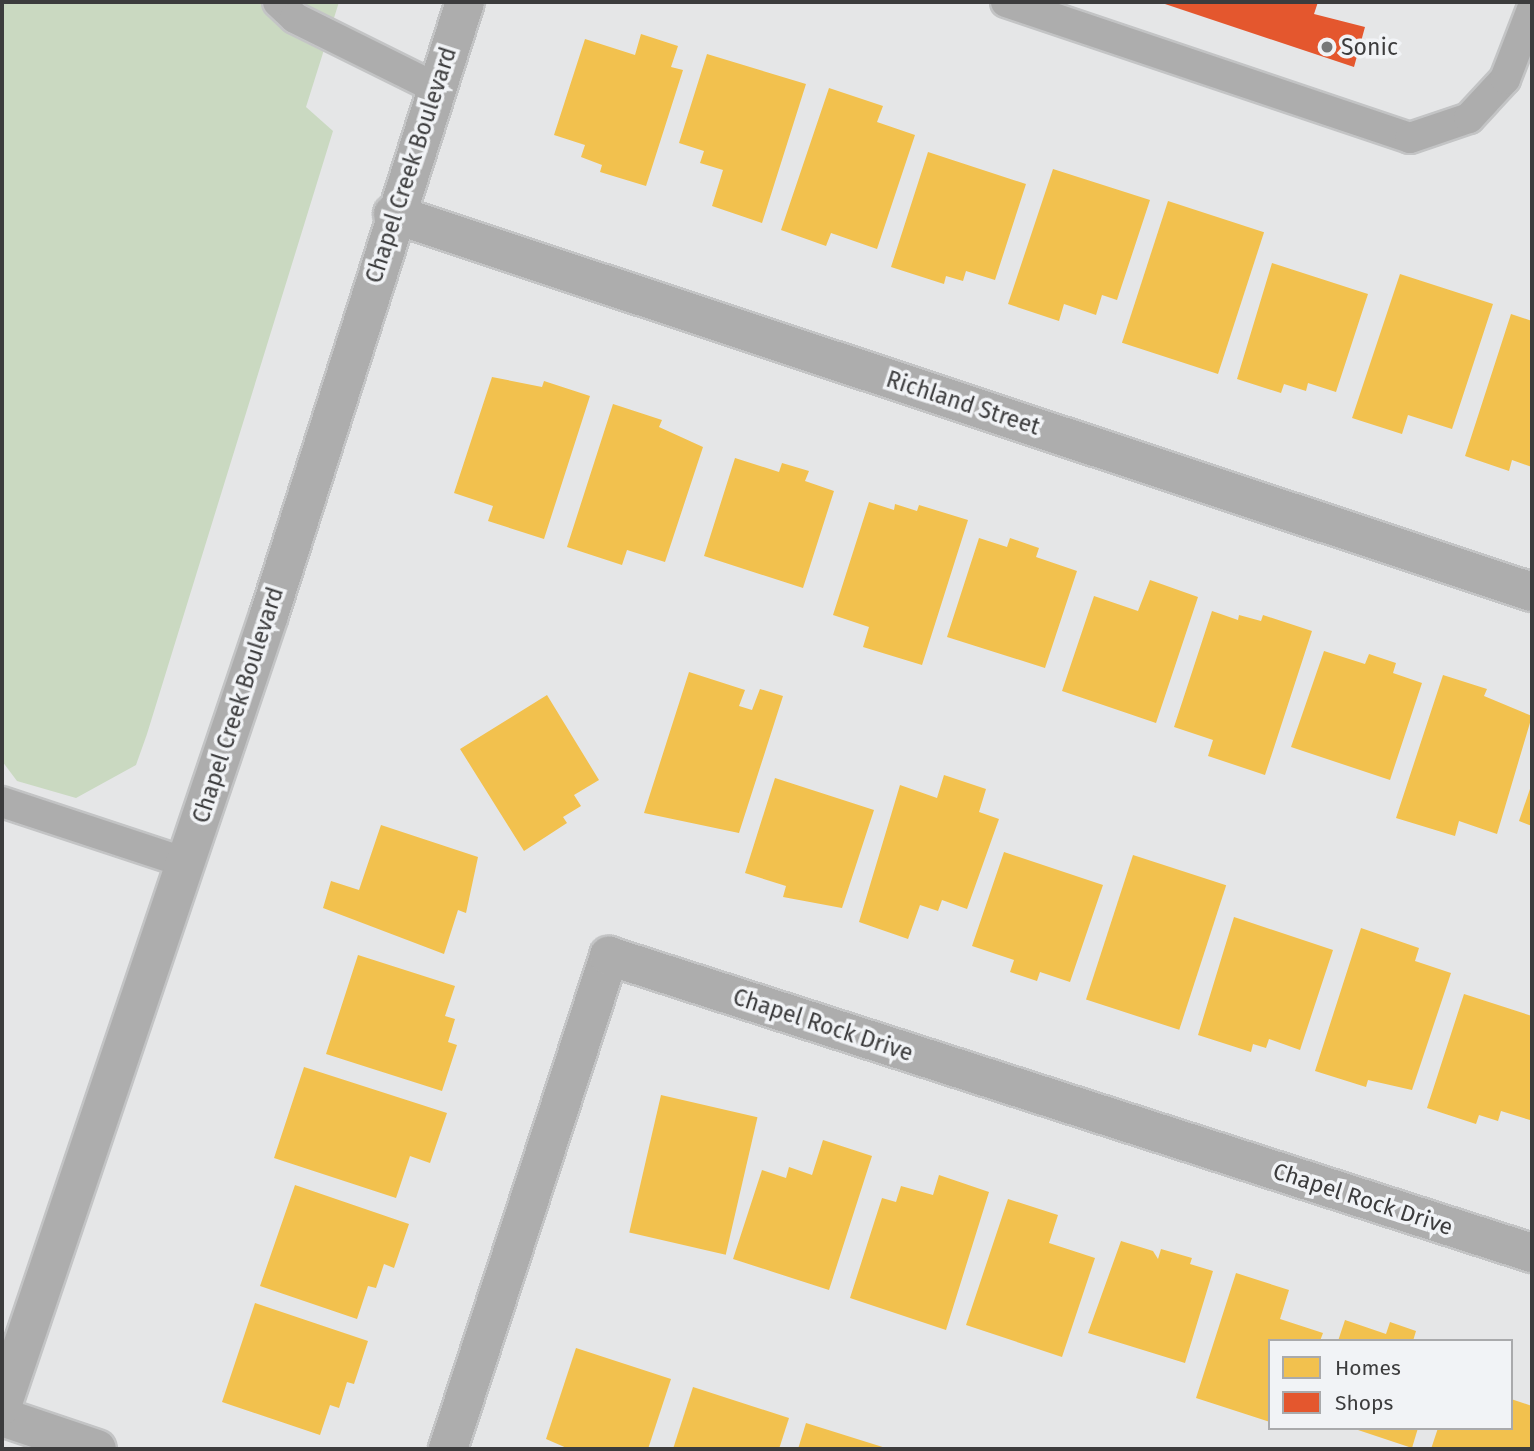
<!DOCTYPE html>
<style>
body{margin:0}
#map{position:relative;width:1534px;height:1451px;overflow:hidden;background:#e5e6e7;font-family:"Fira Sans",sans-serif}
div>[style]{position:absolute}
.green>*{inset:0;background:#cad9c1}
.homes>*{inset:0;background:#f2c14e;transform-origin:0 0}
.shops>*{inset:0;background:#e4572e}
.roads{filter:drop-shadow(2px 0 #c3c4c5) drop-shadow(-2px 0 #c3c4c5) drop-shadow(0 2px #c3c4c5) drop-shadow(0 -2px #c3c4c5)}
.service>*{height:30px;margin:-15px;padding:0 15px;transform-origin:15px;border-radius:15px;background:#adadad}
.minor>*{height:38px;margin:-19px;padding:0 19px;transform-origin:19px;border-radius:19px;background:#adadad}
.tertiary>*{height:38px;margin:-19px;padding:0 19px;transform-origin:19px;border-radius:19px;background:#adadad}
.dots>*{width:19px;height:19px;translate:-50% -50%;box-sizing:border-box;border:4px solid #f1f3f6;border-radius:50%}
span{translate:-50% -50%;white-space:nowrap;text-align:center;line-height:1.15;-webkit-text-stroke:7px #f1f3f6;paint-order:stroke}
.poi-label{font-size:23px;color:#3c3c3d}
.left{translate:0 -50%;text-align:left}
.street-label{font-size:23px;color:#3c3c3d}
.frame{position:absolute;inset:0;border:4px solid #3c3c3d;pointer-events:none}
.legend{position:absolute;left:1268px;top:1339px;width:245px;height:91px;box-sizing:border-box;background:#f1f3f6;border:2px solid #a9aaac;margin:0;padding:9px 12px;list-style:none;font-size:21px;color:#3c3c3d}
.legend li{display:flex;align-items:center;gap:14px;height:35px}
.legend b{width:35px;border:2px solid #a9aaac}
</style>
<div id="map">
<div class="green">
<i style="clip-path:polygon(2px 2px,339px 2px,306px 107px,333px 131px,147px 734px,136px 765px,76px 798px,17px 781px,2px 761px)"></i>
</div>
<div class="homes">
<i style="clip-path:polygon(641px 34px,678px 46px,671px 67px,683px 70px,646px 186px,600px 172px,602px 165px,581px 157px,585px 145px,554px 135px,585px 39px,635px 55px)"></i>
<i style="clip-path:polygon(707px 54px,806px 84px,762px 223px,712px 206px,723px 170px,700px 163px,704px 151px,679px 143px)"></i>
<i style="clip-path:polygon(829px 88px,883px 106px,877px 122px,915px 135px,877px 249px,831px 233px,826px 246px,781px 230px)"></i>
<i style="clip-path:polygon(928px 152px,1026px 184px,995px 280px,966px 271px,963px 281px,946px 276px,944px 284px,891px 267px)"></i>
<i style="clip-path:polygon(1053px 169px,1150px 200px,1117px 300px,1102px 295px,1096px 315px,1064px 304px,1059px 321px,1008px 304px)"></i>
<i style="left:1168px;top:201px;width:101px;height:149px;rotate:18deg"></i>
<i style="clip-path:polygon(1272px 263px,1368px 294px,1336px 392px,1308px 383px,1306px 391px,1284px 384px,1281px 393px,1237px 379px)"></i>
<i style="clip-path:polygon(1400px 274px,1493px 304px,1452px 429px,1408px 415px,1402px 434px,1352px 418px)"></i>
<i style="clip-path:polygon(1511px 314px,1532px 321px,1532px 467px,1512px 460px,1509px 471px,1465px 456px)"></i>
<i style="clip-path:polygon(492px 377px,542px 387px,544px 381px,590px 396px,544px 539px,488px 521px,493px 506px,454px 493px)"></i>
<i style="clip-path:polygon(613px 404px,662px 420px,659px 427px,703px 447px,665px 562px,627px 550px,622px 565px,567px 547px)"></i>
<i style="clip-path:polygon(735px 458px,779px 472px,782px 463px,809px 471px,805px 481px,834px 491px,803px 588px,704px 556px)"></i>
<i style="clip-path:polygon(869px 502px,894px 510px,895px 504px,917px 511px,919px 505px,968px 520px,922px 665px,863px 647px,869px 627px,833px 615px)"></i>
<i style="clip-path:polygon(979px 538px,1007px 547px,1010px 538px,1039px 548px,1036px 557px,1077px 571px,1045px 668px,947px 637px)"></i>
<i style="clip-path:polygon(1150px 580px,1198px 597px,1156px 723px,1062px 691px,1094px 596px,1138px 611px)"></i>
<i style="clip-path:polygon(1212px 611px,1238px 620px,1239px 615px,1261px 621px,1263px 615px,1312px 631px,1265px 775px,1208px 756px,1213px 740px,1174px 727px)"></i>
<i style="clip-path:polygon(1324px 651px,1365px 664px,1369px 654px,1396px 663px,1393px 673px,1422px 683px,1390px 780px,1291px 747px)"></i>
<i style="clip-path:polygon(689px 672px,745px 690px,739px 706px,752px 710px,760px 689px,783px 696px,739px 833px,644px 813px)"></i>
<i style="clip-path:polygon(1443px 675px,1487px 689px,1484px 696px,1532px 716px,1497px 834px,1459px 821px,1455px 836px,1396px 818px)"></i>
<i style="clip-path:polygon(547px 695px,599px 780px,574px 795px,581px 806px,563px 817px,567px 823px,524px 851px,460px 749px)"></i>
<i style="clip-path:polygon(944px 775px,986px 789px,979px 812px,999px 819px,967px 909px,942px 900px,938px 911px,920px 905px,908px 939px,859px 922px,900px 785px,937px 798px)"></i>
<i style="clip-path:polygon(775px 778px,874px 810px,842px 908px,783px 897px,786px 886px,745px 873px)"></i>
<i style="clip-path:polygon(1532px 783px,1532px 826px,1519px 821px)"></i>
<i style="clip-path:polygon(381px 825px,478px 857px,466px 913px,458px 910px,444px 954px,323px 908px,331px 881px,359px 890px)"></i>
<i style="clip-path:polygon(1004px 852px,1103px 885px,1070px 982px,1040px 972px,1037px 981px,1010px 972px,1014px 960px,972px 946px)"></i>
<i style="left:1133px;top:855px;width:98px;height:152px;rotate:18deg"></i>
<i style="clip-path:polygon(1234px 917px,1333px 950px,1300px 1050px,1269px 1039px,1266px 1048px,1253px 1044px,1251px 1052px,1198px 1035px)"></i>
<i style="clip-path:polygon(1361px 928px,1419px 948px,1415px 961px,1451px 973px,1412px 1090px,1368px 1080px,1366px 1087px,1315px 1071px)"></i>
<i style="clip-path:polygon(358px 955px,455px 986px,445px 1016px,455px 1019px,448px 1042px,457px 1045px,442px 1091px,326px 1054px)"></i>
<i style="clip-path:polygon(1464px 994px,1532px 1016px,1530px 1120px,1501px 1111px,1498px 1121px,1479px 1115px,1476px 1124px,1427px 1108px)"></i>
<i style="clip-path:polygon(304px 1067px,447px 1113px,430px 1163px,410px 1156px,396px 1198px,274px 1158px)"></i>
<i style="left:661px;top:1095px;width:99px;height:141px;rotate:13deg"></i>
<i style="clip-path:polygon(823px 1140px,872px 1156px,829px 1290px,733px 1259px,762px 1170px,786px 1178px,789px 1167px,812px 1175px)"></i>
<i style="clip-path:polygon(939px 1175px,989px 1192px,946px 1330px,850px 1298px,882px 1198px,896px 1202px,901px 1186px,933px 1195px)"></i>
<i style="clip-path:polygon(295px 1185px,409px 1224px,394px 1268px,384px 1264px,376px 1288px,368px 1286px,357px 1319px,260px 1286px)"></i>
<i style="clip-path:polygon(1008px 1199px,1058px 1215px,1049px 1243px,1095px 1258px,1062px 1357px,966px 1325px)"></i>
<i style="clip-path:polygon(1121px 1241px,1153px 1251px,1158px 1259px,1161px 1249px,1192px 1258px,1190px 1264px,1213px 1271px,1185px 1363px,1088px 1333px)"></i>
<i style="clip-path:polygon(1236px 1273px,1289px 1290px,1280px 1319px,1323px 1333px,1320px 1341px,1270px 1341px,1270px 1422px,1196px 1398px)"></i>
<i style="clip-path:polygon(255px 1303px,368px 1341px,354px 1384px,347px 1382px,339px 1408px,330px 1405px,320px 1435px,222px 1402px)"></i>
<i style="clip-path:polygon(1345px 1320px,1386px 1334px,1390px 1322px,1416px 1331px,1413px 1341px,1338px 1341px)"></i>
<i style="clip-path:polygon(576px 1348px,671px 1379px,648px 1449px,569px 1449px,546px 1439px)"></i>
<i style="clip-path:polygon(693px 1387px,789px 1418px,779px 1449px,673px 1449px)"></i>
<i style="clip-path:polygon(1511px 1399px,1532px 1406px,1532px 1449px,1431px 1449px,1438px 1428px,1511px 1428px)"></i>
<i style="clip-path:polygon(806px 1423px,889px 1449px,798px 1449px)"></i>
<i style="clip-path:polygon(1352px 1428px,1418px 1428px,1412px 1448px)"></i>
</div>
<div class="shops">
<i style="clip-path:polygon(1159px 2px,1318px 2px,1314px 14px,1365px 27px,1354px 67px)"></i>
</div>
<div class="roads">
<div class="service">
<i style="left:278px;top:2px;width:23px;rotate:43deg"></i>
<i style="left:295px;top:18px;width:160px;rotate:26.4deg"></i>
<i style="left:1006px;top:2px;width:426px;rotate:18.6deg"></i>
<i style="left:1410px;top:138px;width:62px;rotate:-18.7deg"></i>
<i style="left:1469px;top:118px;width:53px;rotate:-47.3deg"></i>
<i style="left:1505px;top:79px;width:75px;rotate:-68.9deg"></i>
<i style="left:2px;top:802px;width:194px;rotate:18.3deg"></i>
</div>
<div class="minor">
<i style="left:393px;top:214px;width:1200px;rotate:18.36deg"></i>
<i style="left:2px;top:1417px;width:100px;rotate:18.6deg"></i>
<i style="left:448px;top:1449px;width:519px;rotate:-71.91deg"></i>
<i style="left:609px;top:956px;width:970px;rotate:17.84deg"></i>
</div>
<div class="tertiary">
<i style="left:2px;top:1406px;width:835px;rotate:-71.35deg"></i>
<i style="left:269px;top:615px;width:644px;rotate:-72.27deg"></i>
</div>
</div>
<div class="dots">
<i style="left:1327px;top:47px;background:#777878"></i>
</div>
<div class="poi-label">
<span class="left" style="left:1341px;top:47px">Sonic</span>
</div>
<div class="street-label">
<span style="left:411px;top:165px;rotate:-72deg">Chapel Creek Boulevard</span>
<span style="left:963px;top:403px;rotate:18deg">Richland Street</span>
<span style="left:238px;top:705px;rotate:-72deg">Chapel Creek Boulevard</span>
<span style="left:823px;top:1025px;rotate:18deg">Chapel Rock Drive</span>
<span style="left:1363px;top:1199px;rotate:18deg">Chapel Rock Drive</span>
</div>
<div class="frame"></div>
<ul class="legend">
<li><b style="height:19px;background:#f2c14e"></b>Homes</li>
<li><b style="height:19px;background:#e4572e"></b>Shops</li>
</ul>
</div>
